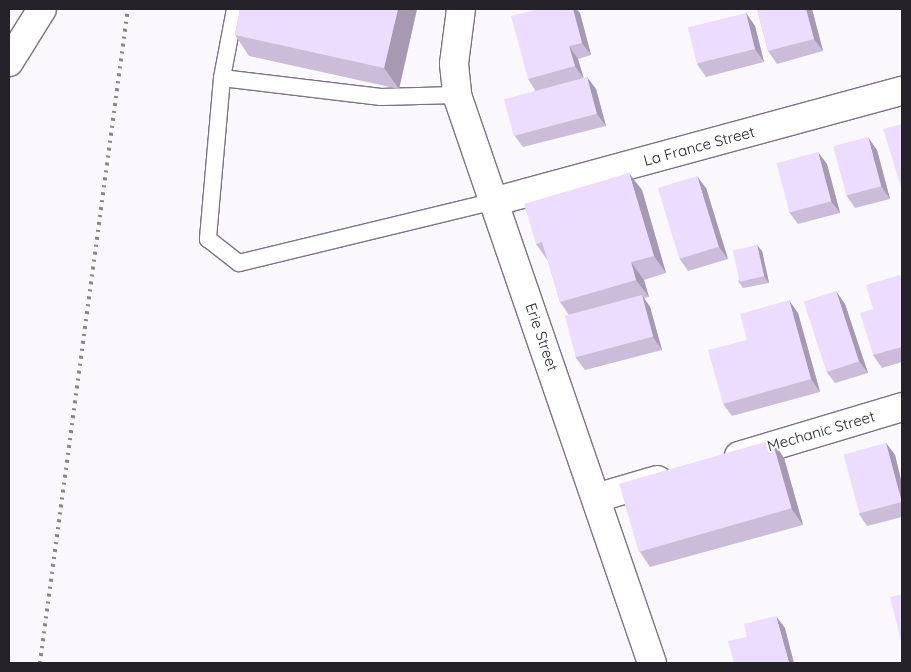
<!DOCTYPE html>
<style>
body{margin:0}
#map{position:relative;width:911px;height:672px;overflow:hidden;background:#faf8fc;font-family:Quicksand,sans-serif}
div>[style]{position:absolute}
.roads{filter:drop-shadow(1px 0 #7c7387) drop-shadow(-1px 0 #7c7387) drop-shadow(0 1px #7c7387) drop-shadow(0 -1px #7c7387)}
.service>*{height:16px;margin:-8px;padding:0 8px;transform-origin:8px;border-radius:8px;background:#fff}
.minor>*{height:28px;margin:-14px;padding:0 14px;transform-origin:14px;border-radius:14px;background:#fff}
.primary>*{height:28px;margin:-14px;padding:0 14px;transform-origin:14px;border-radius:14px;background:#fff}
.rail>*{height:4px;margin-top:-2px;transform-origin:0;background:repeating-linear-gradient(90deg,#8a868d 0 2.5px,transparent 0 7.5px)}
.wall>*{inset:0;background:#cbbdda}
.shaded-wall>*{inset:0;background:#a59ab2}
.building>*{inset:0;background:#ecdcfe;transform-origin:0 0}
span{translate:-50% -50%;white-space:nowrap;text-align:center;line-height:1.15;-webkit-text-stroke:4px #fff;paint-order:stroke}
.street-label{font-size:15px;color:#252129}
.frame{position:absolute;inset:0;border:10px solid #252129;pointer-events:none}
</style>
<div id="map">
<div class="roads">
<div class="service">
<i style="left:235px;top:9px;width:70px;rotate:100.7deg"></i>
<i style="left:222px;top:78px;width:160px;rotate:6.8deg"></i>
<i style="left:381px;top:97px;width:76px;rotate:-1.5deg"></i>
<i style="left:222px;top:78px;width:162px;rotate:95deg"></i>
<i style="left:208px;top:239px;width:39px;rotate:38deg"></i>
<i style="left:239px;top:263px;width:264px;rotate:-13.6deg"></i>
</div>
<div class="minor">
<i style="left:461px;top:9px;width:55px;rotate:97.3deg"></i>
<i style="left:454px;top:64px;width:31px;rotate:84deg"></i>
<i style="left:457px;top:95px;width:601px;rotate:71.05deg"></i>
<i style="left:496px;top:201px;width:421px;rotate:-15.2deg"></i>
<i style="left:739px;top:456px;width:170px;rotate:-16.7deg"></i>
<i style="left:596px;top:498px;width:64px;rotate:-16.4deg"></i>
</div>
<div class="primary">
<i style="left:9px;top:62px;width:62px;rotate:-58.1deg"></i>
</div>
</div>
<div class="rail">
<i style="left:40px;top:663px;width:660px;rotate:-82.34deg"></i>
</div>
<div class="wall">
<i style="clip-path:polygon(240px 9px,417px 9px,399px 89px,249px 56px,235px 35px)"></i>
<i style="clip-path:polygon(539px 9px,576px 9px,580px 13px,591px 55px,578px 59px,583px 78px,596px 89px,606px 126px,523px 147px,514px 135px,535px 90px,528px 79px)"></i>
<i style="clip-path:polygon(757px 9px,812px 9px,823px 51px,777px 64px,768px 51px)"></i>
<i style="clip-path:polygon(746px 13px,755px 26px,764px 62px,706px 77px,697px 64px)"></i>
<i style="clip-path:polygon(877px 150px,890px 199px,855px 208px,846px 195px)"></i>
<i style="clip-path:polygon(827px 164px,840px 213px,798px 224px,789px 212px)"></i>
<i style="clip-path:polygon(706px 188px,728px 259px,688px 271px,679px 258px)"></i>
<i style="clip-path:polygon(642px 190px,666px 273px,644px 280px,649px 297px,644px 298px,650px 307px,662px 350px,585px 370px,576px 358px,569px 315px,560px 302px,548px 261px,536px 244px)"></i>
<i style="clip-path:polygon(762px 251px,769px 283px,743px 288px,738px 281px)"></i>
<i style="clip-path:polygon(902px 278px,902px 362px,882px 368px,873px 355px,873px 309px)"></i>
<i style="clip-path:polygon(845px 304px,868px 373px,835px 383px,826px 371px)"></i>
<i style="clip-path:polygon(798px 313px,820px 392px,732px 416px,723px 404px,747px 340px)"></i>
<i style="clip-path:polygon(772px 440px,784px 458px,803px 525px,650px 567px,638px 549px)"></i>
<i style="clip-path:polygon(886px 443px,895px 455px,902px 484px,902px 517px,867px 526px,859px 514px)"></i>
</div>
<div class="shaded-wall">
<i style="clip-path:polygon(398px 9px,417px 9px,399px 89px,384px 68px)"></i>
<i style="clip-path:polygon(573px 9px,576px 9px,580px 13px,591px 55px,582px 43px)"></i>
<i style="clip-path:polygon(806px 9px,812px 9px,823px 51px,814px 39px)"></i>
<i style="clip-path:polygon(746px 13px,755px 26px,764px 62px,755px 49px)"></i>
<i style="clip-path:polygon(569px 46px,578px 59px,584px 79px,575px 66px)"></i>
<i style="clip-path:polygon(587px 77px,596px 89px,606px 126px,597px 114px)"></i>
<i style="clip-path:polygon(868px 137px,877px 150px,890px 199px,881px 186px)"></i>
<i style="clip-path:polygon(818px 152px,827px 164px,840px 213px,831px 201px)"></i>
<i style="clip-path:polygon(629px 173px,642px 190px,666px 273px,654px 256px)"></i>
<i style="clip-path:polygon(697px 176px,706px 188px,728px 259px,719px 247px)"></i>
<i style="clip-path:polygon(757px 245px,762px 251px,769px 283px,764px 276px)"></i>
<i style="clip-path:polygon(631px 262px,644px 280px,649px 297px,636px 280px)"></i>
<i style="clip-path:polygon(836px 291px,845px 304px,868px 373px,859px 361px)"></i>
<i style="clip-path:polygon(642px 295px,650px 307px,662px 350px,653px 337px)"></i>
<i style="clip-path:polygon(789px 300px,798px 313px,820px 392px,811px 379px)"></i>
<i style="clip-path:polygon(772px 440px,784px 458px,803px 525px,791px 508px)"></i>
<i style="clip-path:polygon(886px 443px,895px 455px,902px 484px,902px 503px)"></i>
<i style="clip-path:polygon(776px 616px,785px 628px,794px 663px,789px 663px)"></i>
</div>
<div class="building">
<i style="clip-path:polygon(240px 9px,398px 9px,384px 68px,235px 35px)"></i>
<i style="clip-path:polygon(539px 9px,573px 9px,582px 43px,569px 46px,575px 66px,528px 79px,511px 16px)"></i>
<i style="clip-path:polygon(757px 9px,806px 9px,814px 39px,768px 51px)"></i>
<i style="left:746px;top:13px;width:37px;height:60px;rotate:76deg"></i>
<i style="left:587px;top:77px;width:38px;height:86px;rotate:75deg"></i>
<i style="clip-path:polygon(902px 124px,902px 190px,883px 129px)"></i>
<i style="left:868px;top:137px;width:51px;height:36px;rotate:75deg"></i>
<i style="left:818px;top:152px;width:51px;height:43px;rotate:75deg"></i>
<i style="clip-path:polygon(629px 173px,654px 256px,631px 262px,636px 280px,560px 302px,542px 242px,536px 244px,524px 204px)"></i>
<i style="left:697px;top:176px;width:74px;height:41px;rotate:73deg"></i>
<i style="left:757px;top:245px;width:32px;height:25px;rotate:77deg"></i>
<i style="clip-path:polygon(900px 275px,902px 281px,902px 347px,873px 355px,860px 313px,873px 309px,866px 285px)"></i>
<i style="left:836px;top:291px;width:74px;height:34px;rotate:72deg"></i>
<i style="left:642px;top:295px;width:43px;height:80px;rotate:75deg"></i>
<i style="clip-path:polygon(789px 300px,811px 379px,723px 404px,708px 350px,747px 340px,740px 314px)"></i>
<i style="left:772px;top:440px;width:71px;height:159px;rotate:74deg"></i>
<i style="left:886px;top:443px;width:61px;height:44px;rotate:75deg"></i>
<i style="clip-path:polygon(902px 594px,902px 645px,890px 597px)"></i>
<i style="clip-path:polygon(776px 616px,789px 663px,734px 663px,728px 641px,747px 637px,744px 624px)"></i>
</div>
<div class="street-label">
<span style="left:699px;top:146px;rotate:-15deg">La France Street</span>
<span style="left:542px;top:337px;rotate:71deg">Erie Street</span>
<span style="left:821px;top:431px;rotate:-16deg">Mechanic Street</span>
</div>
<div class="frame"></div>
</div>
